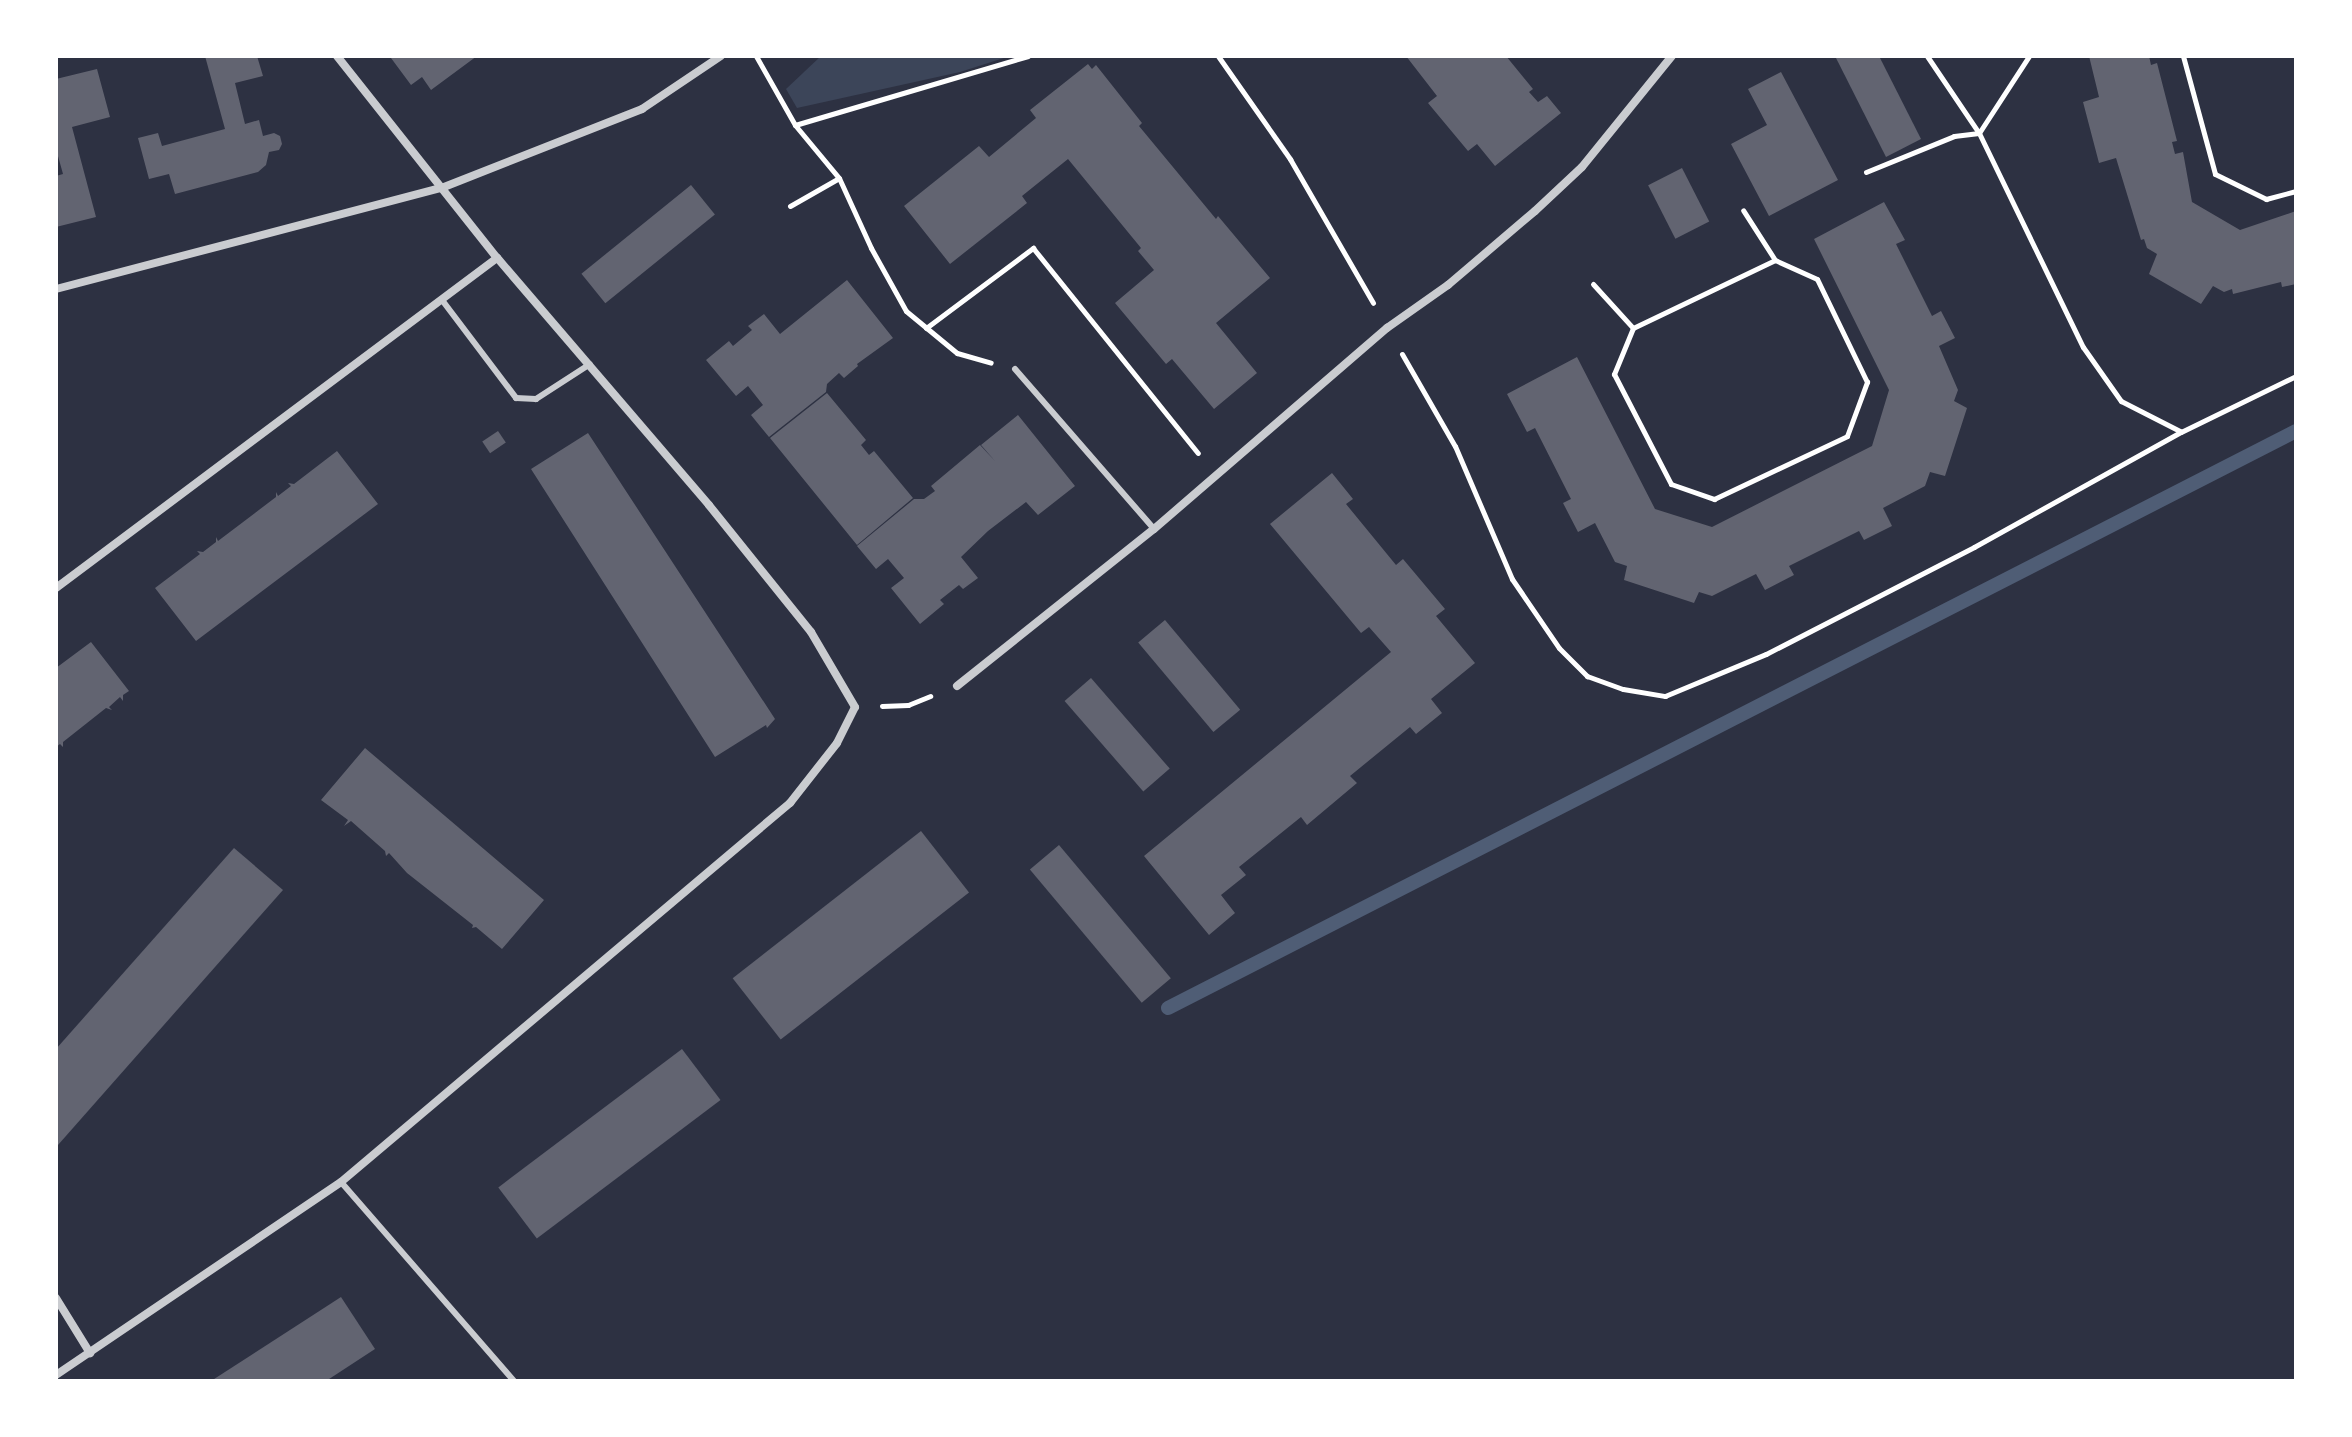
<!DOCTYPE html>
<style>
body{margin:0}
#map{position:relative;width:2352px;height:1437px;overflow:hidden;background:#2d3142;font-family:"Space Grotesk",sans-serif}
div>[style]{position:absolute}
.green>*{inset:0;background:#3c4559}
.stream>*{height:14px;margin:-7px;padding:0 7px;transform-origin:7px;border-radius:7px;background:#4f5d75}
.building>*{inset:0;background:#626471;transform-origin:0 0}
.path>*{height:5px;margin:-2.5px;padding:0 2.5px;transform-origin:2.5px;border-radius:2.5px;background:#fff}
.service>*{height:6px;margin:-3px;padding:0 3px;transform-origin:3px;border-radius:3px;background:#caccd0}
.minor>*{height:8px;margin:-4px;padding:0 4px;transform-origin:4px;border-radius:4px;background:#caccd0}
span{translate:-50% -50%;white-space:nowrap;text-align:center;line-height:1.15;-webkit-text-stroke:6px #fff;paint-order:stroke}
.frame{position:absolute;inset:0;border:58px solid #fff;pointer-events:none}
</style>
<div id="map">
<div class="green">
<i style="clip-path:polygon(821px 56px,1010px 56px,960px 72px,797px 108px,786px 89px)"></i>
</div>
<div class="stream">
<i style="left:1168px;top:1008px;width:1267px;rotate:-27.09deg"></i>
</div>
<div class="building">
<i style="clip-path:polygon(205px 56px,257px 56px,263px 76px,235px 83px,245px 124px,259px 120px,263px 136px,274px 133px,280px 136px,282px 144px,279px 150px,269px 152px,266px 165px,258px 172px,175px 194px,169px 174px,149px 179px,138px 138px,158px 133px,162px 146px,225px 129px)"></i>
<i style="clip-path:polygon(394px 56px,477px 56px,431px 90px,422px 77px,411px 85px,391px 58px)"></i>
<i style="clip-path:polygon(1406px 56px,1506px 56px,1533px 89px,1529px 92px,1538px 102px,1547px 96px,1561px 113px,1495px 166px,1477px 144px,1468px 151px,1428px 103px,1437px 96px)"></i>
<i style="clip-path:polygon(1835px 56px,1879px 56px,1921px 139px,1886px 157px)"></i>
<i style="clip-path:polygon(2089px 56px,2149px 56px,2151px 65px,2157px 63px,2177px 141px,2172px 142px,2175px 154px,2183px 152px,2192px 202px,2240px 230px,2296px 211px,2296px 284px,2282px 287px,2281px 282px,2233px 294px,2232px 289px,2224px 292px,2213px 286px,2201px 304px,2149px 274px,2157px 254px,2147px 248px,2144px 239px,2141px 240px,2116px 158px,2099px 163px,2083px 102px,2099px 97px)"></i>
<i style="clip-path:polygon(1088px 64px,1092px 69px,1096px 65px,1142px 123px,1139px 126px,1216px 219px,1218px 216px,1270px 278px,1216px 323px,1257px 373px,1214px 409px,1172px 359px,1166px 364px,1115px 303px,1154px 270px,1138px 251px,1141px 248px,1068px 159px,1022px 196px,1027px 203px,950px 264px,904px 206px,979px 146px,989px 157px,1036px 118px,1030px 110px)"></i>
<i style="clip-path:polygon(97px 69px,110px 117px,72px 127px,96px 217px,56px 227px,56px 176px,63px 174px,56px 149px,56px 79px)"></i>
<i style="clip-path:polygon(1781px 72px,1838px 180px,1769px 216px,1731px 144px,1767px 125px,1748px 89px)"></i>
<i style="left:1682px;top:168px;width:60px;height:38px;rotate:63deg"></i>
<i style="left:691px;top:185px;width:38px;height:141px;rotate:51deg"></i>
<i style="clip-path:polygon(1884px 202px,1905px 240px,1896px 244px,1932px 316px,1941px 311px,1955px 338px,1939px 346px,1958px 390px,1954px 401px,1967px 408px,1945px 476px,1930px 472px,1925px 486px,1883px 508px,1892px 526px,1864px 540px,1859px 531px,1789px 566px,1794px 575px,1765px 590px,1756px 574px,1712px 596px,1699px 592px,1694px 603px,1624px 580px,1627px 566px,1615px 562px,1595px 523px,1578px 532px,1563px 503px,1571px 499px,1535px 428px,1527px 432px,1507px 394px,1577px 357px,1655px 509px,1712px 527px,1872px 446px,1889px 390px,1814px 239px)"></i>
<i style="clip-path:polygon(847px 280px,893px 338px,857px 364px,858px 366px,844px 378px,839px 373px,827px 384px,826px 392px,769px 437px,751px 415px,763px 405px,748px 386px,736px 396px,706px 360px,729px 341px,733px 346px,752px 330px,748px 326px,764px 314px,780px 334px)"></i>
<i style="clip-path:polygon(827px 393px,866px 440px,861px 445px,869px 455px,874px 451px,913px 498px,857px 545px,770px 438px)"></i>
<i style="clip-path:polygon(1018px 415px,1075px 486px,1038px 515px,1026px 502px,988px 531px,961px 557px,978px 578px,963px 589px,959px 585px,940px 600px,944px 604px,920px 624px,891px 588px,904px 578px,888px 559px,876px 569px,857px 546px,914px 499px,924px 499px,935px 491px,931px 486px,980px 445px,995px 461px,981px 445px)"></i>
<i style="left:498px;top:431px;width:14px;height:19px;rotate:56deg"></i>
<i style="clip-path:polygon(588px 433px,775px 719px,767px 728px,766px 725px,715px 757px,531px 469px)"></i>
<i style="clip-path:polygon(337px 451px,378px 504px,196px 641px,155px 588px,200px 554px,197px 551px,203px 552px,216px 542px,216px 537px,218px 541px,276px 497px,276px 492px,278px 496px,291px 486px,288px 483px,294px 484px)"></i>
<i style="clip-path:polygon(1332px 473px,1353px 499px,1346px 504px,1396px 565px,1403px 559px,1445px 609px,1436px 616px,1475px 663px,1431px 699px,1442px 713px,1416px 734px,1410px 727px,1350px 776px,1357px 783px,1307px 825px,1301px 817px,1239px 867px,1246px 875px,1221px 895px,1235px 913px,1209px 935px,1144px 856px,1391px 652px,1369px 627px,1361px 633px,1270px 524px)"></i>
<i style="left:1165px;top:620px;width:117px;height:35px;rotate:50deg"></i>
<i style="clip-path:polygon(91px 642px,129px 691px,123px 695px,123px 701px,120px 697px,109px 707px,112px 710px,106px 708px,63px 742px,63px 747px,60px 744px,56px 747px,56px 668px)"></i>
<i style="left:1091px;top:678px;width:120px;height:35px;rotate:49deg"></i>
<i style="clip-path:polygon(365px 748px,544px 900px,502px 949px,476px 927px,472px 928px,473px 925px,407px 873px,389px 853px,386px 856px,385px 851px,351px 821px,344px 826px,348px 820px,321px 800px)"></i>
<i style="left:921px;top:831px;width:78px;height:239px;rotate:52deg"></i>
<i style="left:1059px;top:845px;width:174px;height:38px;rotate:50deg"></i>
<i style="clip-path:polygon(234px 848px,283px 890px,58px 1145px,56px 1049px)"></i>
<i style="left:682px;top:1049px;width:64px;height:230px;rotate:53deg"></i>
<i style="clip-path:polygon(341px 1297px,375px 1349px,326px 1381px,211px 1381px)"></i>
</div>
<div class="path">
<i style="left:756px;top:56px;width:79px;rotate:60.5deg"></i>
<i style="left:795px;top:125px;width:69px;rotate:50.3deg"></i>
<i style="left:839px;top:178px;width:77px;rotate:65.4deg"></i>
<i style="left:871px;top:248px;width:72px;rotate:60.9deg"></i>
<i style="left:906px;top:311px;width:66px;rotate:39.5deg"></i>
<i style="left:957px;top:353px;width:35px;rotate:16deg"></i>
<i style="left:1218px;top:56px;width:126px;rotate:55deg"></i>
<i style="left:1290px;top:159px;width:166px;rotate:60deg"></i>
<i style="left:1927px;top:56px;width:93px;rotate:56deg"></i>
<i style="left:1979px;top:133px;width:238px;rotate:64.1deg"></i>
<i style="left:2083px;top:347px;width:66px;rotate:54.9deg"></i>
<i style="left:2121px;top:401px;width:66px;rotate:27deg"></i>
<i style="left:2183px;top:56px;width:122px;rotate:74.8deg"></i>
<i style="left:2215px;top:174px;width:57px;rotate:26.1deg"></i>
<i style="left:2266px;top:199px;width:31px;rotate:-15deg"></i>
<i style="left:795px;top:125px;width:243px;rotate:-16.5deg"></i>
<i style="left:1866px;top:172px;width:95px;rotate:-22.2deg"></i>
<i style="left:1954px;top:136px;width:25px;rotate:-7deg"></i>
<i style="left:1979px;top:133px;width:92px;rotate:-57deg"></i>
<i style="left:790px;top:206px;width:56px;rotate:-29.7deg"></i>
<i style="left:1593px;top:284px;width:59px;rotate:47.7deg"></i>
<i style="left:1633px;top:328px;width:50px;rotate:112.4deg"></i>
<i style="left:1614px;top:374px;width:124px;rotate:62.6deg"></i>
<i style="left:1671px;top:484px;width:46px;rotate:19.2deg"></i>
<i style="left:1714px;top:499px;width:147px;rotate:-25.3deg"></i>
<i style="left:1847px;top:436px;width:58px;rotate:-69.7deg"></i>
<i style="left:1867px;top:382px;width:114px;rotate:-115.9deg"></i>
<i style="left:1817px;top:279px;width:46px;rotate:-155.7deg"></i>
<i style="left:1775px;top:260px;width:59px;rotate:-122.6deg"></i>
<i style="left:926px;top:328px;width:134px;rotate:-36.8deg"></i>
<i style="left:1033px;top:248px;width:263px;rotate:51.2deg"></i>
<i style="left:1633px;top:328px;width:157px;rotate:-25.6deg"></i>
<i style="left:1402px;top:354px;width:106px;rotate:60.1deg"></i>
<i style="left:1455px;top:446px;width:145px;rotate:66.8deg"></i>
<i style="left:1512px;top:579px;width:83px;rotate:55.7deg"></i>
<i style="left:1559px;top:648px;width:40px;rotate:45deg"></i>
<i style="left:1587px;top:676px;width:38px;rotate:20deg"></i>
<i style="left:1623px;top:689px;width:43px;rotate:9.5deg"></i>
<i style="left:1665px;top:696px;width:109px;rotate:-22.6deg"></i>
<i style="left:1766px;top:654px;width:234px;rotate:-27.2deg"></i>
<i style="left:1974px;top:547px;width:237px;rotate:-29.1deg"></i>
<i style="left:2181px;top:432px;width:128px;rotate:-26deg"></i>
<i style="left:882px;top:706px;width:26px;rotate:-2deg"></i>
<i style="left:908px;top:705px;width:24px;rotate:-22deg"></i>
</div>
<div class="service">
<i style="left:442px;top:300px;width:123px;rotate:52.9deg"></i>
<i style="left:516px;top:398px;width:20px;rotate:3deg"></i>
<i style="left:536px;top:399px;width:64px;rotate:-32.9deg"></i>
<i style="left:1015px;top:369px;width:212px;rotate:49deg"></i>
<i style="left:341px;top:1182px;width:264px;rotate:49deg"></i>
</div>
<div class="minor">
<i style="left:56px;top:289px;width:401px;rotate:-14.7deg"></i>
<i style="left:444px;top:187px;width:213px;rotate:-21.5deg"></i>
<i style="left:642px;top:109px;width:95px;rotate:-33.9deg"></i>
<i style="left:56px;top:588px;width:551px;rotate:-36.81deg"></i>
<i style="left:957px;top:686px;width:252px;rotate:-38.6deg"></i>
<i style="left:1154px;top:529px;width:308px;rotate:-40.8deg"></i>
<i style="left:1387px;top:328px;width:75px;rotate:-35.2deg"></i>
<i style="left:1448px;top:285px;width:114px;rotate:-40.4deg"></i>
<i style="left:1535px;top:211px;width:64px;rotate:-43.1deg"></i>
<i style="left:1582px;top:167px;width:143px;rotate:-51deg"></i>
<i style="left:56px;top:1298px;width:65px;rotate:58.3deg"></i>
<i style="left:56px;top:1375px;width:344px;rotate:-34.1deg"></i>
<i style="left:341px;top:1182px;width:588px;rotate:-40.17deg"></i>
<i style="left:790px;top:803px;width:76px;rotate:-51.9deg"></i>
<i style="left:837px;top:743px;width:40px;rotate:-63.4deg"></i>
<i style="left:855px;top:707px;width:87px;rotate:-120.4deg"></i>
<i style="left:811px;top:632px;width:163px;rotate:-128.8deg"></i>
<i style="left:709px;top:505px;width:326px;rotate:-130.6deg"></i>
<i style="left:497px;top:258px;width:258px;rotate:-128.4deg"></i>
</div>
<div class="frame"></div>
</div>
